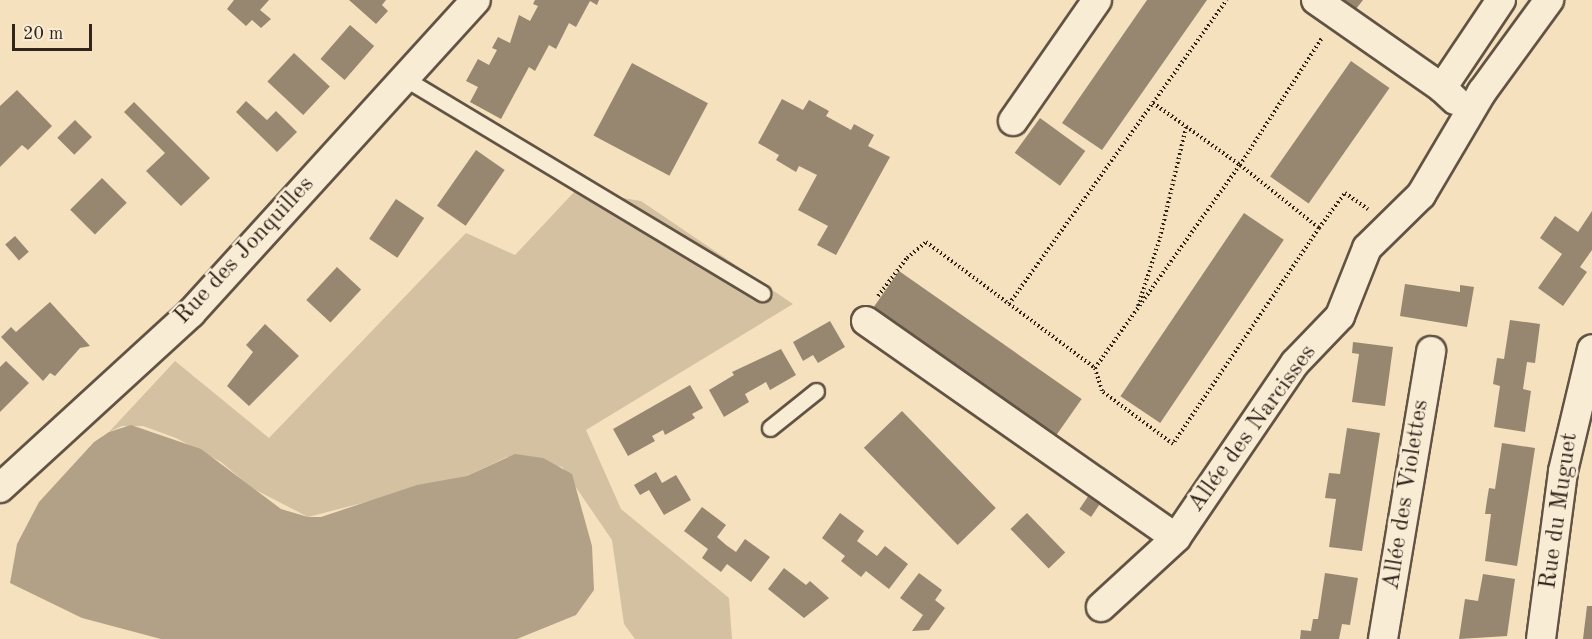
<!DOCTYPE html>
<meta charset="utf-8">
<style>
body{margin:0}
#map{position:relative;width:1592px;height:639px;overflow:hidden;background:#f5e1be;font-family:"Old Standard TT",serif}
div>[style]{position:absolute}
.green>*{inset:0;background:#d4c1a2}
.water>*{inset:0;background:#b2a187}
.building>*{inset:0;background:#978670;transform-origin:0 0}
.path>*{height:4px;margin-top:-2px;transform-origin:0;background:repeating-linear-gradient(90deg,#31241b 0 1.5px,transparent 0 4.5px)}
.roads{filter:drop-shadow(2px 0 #625344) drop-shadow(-2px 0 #625344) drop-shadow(0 2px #625344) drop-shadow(0 -2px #625344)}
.lane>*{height:15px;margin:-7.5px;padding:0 7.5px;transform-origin:7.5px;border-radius:7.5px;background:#f8ecd5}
.street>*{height:28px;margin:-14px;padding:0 14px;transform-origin:14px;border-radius:14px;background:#f8ecd5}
span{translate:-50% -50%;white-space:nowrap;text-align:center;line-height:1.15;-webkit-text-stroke:5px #f8ecd5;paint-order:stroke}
.street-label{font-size:24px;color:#31241b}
.scale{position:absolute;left:12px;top:24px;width:80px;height:27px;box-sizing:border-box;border:3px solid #31241b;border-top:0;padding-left:8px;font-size:18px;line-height:21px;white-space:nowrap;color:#31241b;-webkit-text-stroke:4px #f8ecd5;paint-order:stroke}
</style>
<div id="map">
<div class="green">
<i style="clip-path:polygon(576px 190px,641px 201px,793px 304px,586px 430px,621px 509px,729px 598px,732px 639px,635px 639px,624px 624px,612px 540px,562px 467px,507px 457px,467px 476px,308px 517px,252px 488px,221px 462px,176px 438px,143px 426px,122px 426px,109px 432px,175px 361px,269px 438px,466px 233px,515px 255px)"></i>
</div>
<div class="water">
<i style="clip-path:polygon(131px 425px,201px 449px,281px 509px,308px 517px,321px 517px,417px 485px,467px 476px,515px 454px,543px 458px,572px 474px,592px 546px,594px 590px,576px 615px,517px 639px,161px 639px,82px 618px,10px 583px,17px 544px,39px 502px,94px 442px,109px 432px)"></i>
</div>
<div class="building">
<i style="clip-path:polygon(234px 0,269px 0,260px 10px,271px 19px,261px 28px,252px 20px,246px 26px,227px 9px)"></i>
<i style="clip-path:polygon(349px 0,386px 0,382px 5px,388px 11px,376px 24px)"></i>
<i style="clip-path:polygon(535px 0,599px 0,597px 5px,590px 1px,576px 27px,569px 23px,556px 49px,549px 45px,535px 71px,529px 67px,501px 119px,470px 102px,478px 87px,466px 81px,478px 59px,489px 65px,497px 50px,492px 48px,498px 37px,510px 43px,519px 15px,530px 21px,538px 6px,533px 4px)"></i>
<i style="clip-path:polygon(1147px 0,1207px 0,1102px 150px,1062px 123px)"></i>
<i style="clip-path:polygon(1343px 0,1363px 0,1356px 9px)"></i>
<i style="left:350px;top:25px;width:32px;height:45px;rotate:41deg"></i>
<i style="left:294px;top:53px;width:49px;height:39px;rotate:43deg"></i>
<i style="left:1351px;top:61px;width:47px;height:141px;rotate:35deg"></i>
<i style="left:632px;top:63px;width:86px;height:82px;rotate:28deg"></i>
<i style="clip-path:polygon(17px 90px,52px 126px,28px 150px,22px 145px,0 167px,0 106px)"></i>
<i style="clip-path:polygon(782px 99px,803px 110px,809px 100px,829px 111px,826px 116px,851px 130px,854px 124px,874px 135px,868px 146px,890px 157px,836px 255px,817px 245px,828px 226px,798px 210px,817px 175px,799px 166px,796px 172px,776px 160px,779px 155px,758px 143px)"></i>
<i style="clip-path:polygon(246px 101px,267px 120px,276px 111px,297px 132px,277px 152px,236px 112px)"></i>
<i style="clip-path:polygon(134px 102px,210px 178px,181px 206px,146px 171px,165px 153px,124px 112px)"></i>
<i style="left:1040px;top:118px;width:56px;height:43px;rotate:36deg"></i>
<i style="left:75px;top:120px;width:24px;height:25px;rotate:45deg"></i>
<i style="left:476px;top:150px;width:35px;height:68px;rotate:35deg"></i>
<i style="left:102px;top:178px;width:35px;height:45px;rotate:45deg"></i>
<i style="left:396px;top:199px;width:34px;height:48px;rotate:34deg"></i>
<i style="clip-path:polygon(1592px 211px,1592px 250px,1580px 267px,1587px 272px,1563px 306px,1538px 288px,1562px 254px,1540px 238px,1555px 216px,1578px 232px)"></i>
<i style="left:1244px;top:213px;width:48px;height:221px;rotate:34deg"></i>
<i style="left:15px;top:236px;width:21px;height:13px;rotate:49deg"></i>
<i style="left:337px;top:267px;width:33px;height:45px;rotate:43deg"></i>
<i style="left:899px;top:271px;width:223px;height:48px;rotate:35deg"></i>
<i style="clip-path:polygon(1405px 284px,1460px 292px,1460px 285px,1474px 287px,1467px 327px,1400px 316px)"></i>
<i style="clip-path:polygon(50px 302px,90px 346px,80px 348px,55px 376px,50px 373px,43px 381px,1px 337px,11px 327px,16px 332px)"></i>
<i style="clip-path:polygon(1510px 320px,1540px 324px,1535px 363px,1527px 362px,1523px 389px,1531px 391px,1525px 432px,1494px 427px,1500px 386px,1493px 384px,1497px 358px,1504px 359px)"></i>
<i style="clip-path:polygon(830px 321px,845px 347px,818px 363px,813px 355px,803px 361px,793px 342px)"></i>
<i style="clip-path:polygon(265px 324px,299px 356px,249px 406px,227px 386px,253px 352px,246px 345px)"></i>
<i style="clip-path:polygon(1353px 342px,1393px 347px,1385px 406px,1352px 402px,1359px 354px,1352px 353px)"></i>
<i style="clip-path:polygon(781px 349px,796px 375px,770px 390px,766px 382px,745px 394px,749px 402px,724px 417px,709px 390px,734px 375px,732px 372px)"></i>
<i style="clip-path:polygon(6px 361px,29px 383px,0 412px,0 367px)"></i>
<i style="clip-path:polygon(690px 385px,703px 408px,692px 414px,695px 418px,665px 435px,663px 430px,652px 436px,655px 441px,628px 456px,613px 429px)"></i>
<i style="left:902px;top:411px;width:135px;height:53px;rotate:46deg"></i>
<i style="clip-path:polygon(1347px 428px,1380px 433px,1362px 551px,1329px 547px,1336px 499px,1325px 498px,1329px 473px,1340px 474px)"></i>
<i style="clip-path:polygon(1502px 443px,1535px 448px,1517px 566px,1485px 561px,1491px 514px,1485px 514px,1487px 500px,1489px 488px,1495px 489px)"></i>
<i style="clip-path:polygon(656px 472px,662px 483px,676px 475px,691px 500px,664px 515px,649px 490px,640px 495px,634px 485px)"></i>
<i style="left:1089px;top:495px;width:14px;height:17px;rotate:34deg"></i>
<i style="clip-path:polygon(702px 507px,726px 525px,717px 537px,726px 545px,736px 552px,745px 539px,770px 557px,751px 582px,727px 564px,721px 572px,702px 558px,708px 549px,684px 531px)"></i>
<i style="clip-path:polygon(840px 513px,864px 531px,857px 541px,877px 556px,885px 546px,908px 564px,889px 589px,866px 571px,861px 577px,841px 561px,845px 556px,822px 538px)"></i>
<i style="left:1027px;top:513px;width:55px;height:23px;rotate:46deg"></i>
<i style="clip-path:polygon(784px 568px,806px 585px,810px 581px,829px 598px,804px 618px,768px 589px)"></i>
<i style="clip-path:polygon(919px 573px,942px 590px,935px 600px,945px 608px,929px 630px,912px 631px,923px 615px,900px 598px)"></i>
<i style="clip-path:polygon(1325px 573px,1358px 578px,1350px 625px,1342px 624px,1339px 639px,1300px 639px,1301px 630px,1311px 631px,1313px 619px,1318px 619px)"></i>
<i style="clip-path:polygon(1483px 574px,1515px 579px,1507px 636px,1459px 639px,1465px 599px,1478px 601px)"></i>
<i style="clip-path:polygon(1587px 606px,1592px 606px,1592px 639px,1583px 639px)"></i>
</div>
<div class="path">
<i style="left:1153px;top:103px;width:107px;rotate:35.5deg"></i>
<i style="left:1240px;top:165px;width:151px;rotate:-57.2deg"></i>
<i style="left:1319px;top:228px;width:261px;rotate:124.1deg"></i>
<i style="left:1173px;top:444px;width:89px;rotate:-143.3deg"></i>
<i style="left:1102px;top:391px;width:24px;rotate:-107deg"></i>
<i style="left:1095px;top:368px;width:249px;rotate:-54.5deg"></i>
<i style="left:1240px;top:165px;width:101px;rotate:38.6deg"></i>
<i style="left:1319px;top:228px;width:44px;rotate:-53.4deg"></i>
<i style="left:1345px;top:193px;width:28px;rotate:35deg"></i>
<i style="left:878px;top:296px;width:48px;rotate:-52.7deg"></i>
<i style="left:907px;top:258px;width:25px;rotate:-40deg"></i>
<i style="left:926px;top:242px;width:211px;rotate:36.7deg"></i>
<i style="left:1009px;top:304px;width:374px;rotate:-54.4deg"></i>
<i style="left:1138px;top:306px;width:71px;rotate:-72.1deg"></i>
<i style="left:1160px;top:238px;width:114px;rotate:-76.8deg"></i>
</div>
<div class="roads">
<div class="lane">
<i style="left:404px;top:78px;width:418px;rotate:31deg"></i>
<i style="left:770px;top:428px;width:59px;rotate:-38.8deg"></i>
</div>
<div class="street">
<i style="left:1316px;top:0;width:154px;rotate:34.9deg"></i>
<i style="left:1455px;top:100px;width:18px;rotate:-137deg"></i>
<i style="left:1442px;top:88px;width:106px;rotate:-56.2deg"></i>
<i style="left:1013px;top:121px;width:147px;rotate:-55.2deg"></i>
<i style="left:866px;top:321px;width:378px;rotate:35deg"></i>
<i style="left:1176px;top:538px;width:212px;rotate:-55.8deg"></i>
<i style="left:1295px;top:363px;width:65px;rotate:-46.2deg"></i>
<i style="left:1340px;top:316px;width:73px;rotate:-68.3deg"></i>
<i style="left:1367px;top:248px;width:76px;rotate:-44.5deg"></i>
<i style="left:1421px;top:195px;width:120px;rotate:-59.4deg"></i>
<i style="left:1482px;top:92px;width:114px;rotate:-53.9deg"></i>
<i style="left:0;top:488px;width:259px;rotate:-42.5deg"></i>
<i style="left:191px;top:313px;width:423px;rotate:-47.7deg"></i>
<i style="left:1101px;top:607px;width:102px;rotate:-42.6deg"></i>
<i style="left:1383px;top:639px;width:292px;rotate:-80.5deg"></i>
<i style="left:1541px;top:639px;width:169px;rotate:-82.5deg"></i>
<i style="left:1563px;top:471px;width:125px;rotate:-76.6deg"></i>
</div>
</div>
<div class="street-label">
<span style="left:245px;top:251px;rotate:-47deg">Rue des Jonquilles</span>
<span style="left:1253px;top:429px;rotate:-54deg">Allée des Narcisses</span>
<span style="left:1407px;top:495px;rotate:-81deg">Allée des Violettes</span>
<span style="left:1560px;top:511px;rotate:-82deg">Rue du Muguet</span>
</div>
<div class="scale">20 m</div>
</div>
